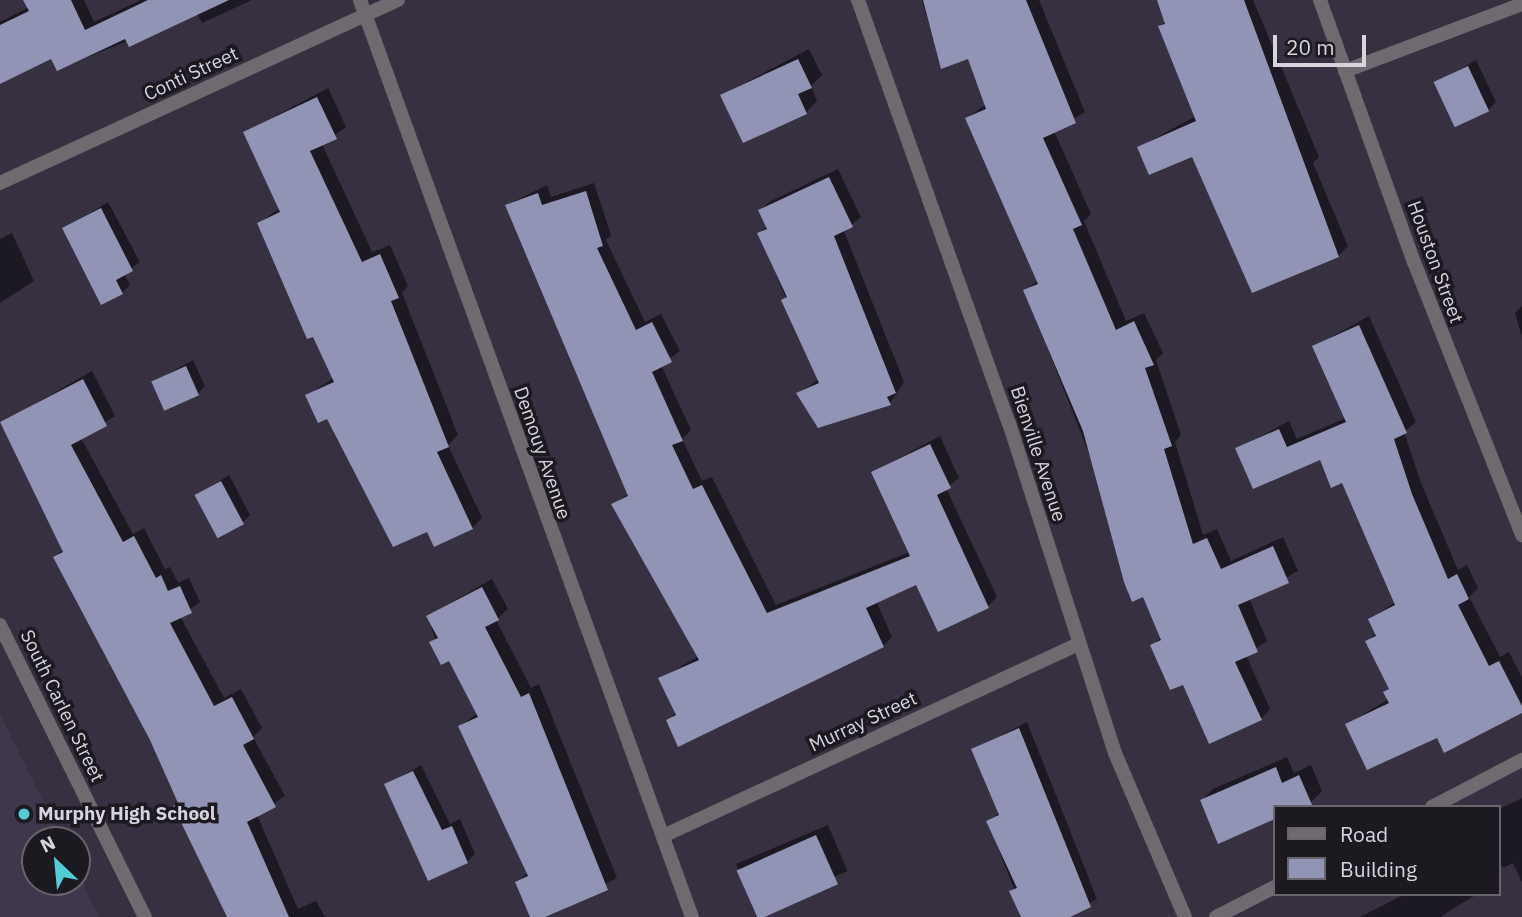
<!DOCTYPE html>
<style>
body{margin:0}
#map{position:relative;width:1522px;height:917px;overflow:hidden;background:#363040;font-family:"IBM Plex Sans",sans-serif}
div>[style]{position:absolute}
.built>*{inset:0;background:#40374d}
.shadow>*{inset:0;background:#0007;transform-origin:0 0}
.building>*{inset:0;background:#9294b5;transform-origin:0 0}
.minor>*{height:14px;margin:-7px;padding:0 7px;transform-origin:7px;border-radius:7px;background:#6f6970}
.tertiary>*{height:14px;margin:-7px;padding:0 7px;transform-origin:7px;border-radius:7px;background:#6f6970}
.dots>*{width:19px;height:19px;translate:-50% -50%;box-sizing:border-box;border:4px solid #1c1921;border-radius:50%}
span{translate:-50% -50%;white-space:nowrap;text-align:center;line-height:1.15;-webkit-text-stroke:7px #1c1921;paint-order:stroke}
.street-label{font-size:19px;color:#d8d4de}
.poi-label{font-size:19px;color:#d8d4de;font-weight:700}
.left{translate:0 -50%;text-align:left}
.legend{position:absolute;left:1273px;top:805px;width:228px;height:91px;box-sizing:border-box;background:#1c1921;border:2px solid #67646d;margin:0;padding:9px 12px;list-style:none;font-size:21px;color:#d8d4de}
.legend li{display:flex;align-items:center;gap:14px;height:35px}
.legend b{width:35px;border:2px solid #67646d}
.north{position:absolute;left:21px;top:826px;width:70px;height:70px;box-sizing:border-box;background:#1c1921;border:2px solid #67646d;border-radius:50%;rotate:334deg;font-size:19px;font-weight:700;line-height:28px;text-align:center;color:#d8d4de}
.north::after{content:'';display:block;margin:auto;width:24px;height:32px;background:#52ccd5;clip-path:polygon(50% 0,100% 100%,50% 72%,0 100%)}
.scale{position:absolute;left:1273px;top:35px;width:93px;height:32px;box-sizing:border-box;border:4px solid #d8d4de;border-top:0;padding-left:9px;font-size:21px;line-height:24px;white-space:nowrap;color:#d8d4de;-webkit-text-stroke:5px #1c1921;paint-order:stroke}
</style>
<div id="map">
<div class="built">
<i style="clip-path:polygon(0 714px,62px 840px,35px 840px,35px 882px,77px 882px,77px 872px,99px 917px,0 917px)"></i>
</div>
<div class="shadow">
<i style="clip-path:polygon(25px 0,84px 0,94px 22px,141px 0,252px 0,202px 23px,197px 13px,58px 69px,52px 56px,0 82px,0 22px,29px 7px)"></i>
<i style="clip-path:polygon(922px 0,1039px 0,1085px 112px,1054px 131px,1091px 214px,1084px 221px,1126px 321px,1144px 313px,1163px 353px,1156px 360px,1181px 435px,1175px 442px,1203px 535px,1217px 529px,1231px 561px,1283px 537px,1298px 571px,1249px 598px,1267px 641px,1246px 655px,1270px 709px,1261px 719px,1183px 683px,1152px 646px,1161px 637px,1025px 291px,1038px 280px,967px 118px,986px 104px,969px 57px,942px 67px)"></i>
<i style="clip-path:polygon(1159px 0,1253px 0,1319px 157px,1313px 163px,1348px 246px,1338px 256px,1193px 154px,1139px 147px,1196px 116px,1160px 26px,1166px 21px)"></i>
<i style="clip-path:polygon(809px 49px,822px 75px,811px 86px,817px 101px,806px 112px,722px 95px)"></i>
<i style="clip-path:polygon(1476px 60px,1496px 102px,1488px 110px,1436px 83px)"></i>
<i style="clip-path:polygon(328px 88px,346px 127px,322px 144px,372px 252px,390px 245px,408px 286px,402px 293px,458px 435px,448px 445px,482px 518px,472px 528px,307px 395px,334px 378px,259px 223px,280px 208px,245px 132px)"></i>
<i style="clip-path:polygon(838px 169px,861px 217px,844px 231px,904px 382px,890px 403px,798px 394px,819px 379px,759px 233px,767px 226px,760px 211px,769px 202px)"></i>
<i style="clip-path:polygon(594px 183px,611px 235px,606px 240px,645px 322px,661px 314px,680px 351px,661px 365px,691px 430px,682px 439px,702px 481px,712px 477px,776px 605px,910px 552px,873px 472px,940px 436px,959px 478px,946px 488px,997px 597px,988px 606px,939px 630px,916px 583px,876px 601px,892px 637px,883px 646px,668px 721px,676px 712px,661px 678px,699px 656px,613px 505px,629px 493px,507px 205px,547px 185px,551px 197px)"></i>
<i style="clip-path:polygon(108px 202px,140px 262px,124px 274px,130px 285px,122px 293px,64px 229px)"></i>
<i style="clip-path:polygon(12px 233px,34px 281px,0 303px,0 239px)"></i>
<i style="clip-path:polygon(1522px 306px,1522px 337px,1515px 313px)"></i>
<i style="clip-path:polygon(1369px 316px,1416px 422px,1404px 432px,1421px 483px,1458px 570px,1467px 565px,1478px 588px,1469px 597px,1500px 657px,1509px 652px,1522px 678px,1522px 711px,1437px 736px,1347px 724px,1389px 699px,1391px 687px,1368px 642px,1376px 633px,1370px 620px,1395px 602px,1343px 481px,1321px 457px,1237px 449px,1289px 421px,1297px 439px,1346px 418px,1315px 346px)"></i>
<i style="clip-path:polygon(193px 360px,205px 386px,198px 394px,153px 382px)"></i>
<i style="clip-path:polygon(92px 371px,115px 416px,81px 438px,133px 534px,144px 528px,165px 569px,170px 567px,178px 583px,189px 578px,200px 602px,180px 616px,224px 698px,241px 689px,262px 728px,253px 737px,285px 796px,257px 815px,298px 909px,316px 901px,325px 917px,228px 917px,151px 739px,55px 557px,64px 549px,2px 423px)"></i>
<i style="clip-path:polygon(229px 475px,250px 515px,243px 522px,196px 496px)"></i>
<i style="clip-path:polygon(492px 579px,508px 609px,496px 620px,531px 688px,539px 684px,617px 878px,541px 917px,531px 917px,517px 883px,528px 872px,460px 726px,478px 713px,450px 659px,442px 663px,428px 616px)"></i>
<i style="clip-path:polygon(1027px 722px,1097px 899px,1066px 917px,1025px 917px,988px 822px,1000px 812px,973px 750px)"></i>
<i style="clip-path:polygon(1287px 757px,1294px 773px,1311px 765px,1322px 791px,1311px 802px,1275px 807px,1275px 817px,1219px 841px,1202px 800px,1213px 789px)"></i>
<i style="clip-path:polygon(421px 765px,450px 824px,460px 819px,475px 854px,467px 862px,387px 785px)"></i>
<i style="clip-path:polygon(1522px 798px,1522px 882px,1513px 863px,1503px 868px,1499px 860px,1499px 809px)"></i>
<i style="left:828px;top:825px;width:50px;height:100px;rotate:67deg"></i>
<i style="clip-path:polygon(1405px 894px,1477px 894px,1440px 917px,1360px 917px)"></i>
</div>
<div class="building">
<i style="clip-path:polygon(23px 0,71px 0,85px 30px,148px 0,229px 0,129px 47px,125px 39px,57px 71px,51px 59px,0 84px,0 25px,29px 11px)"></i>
<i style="clip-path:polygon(923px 0,1026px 0,1076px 123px,1043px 138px,1082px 225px,1073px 229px,1116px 330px,1134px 321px,1154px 365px,1145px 368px,1172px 446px,1164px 449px,1193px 544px,1207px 538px,1221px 569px,1273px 546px,1289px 583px,1238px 605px,1258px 652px,1235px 662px,1262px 720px,1209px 744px,1183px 685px,1170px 690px,1150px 645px,1161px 640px,1143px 597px,1132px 602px,1124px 582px,1083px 431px,1023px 290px,1038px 284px,965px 118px,986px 109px,968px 59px,941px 69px)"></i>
<i style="clip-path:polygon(1157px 0,1244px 0,1339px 257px,1252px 293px,1192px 157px,1149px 175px,1137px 147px,1196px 121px,1158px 26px,1165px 24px)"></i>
<i style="clip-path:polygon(798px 59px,812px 88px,798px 94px,807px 114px,743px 143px,720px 95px)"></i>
<i style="left:1468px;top:66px;width:50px;height:38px;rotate:65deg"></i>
<i style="clip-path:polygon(317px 97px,337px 139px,310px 151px,362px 262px,380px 254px,399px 298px,391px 301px,449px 447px,437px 452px,473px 529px,434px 547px,427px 532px,393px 547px,327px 419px,318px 423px,305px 395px,334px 382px,313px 337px,307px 339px,257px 223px,280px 212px,243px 132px)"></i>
<i style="clip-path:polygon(829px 177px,853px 227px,834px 236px,896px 393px,887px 397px,891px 405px,818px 428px,796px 393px,819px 383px,781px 300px,787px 297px,757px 233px,767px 229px,758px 210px)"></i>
<i style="clip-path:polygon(586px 191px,603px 246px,597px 248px,636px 330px,652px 322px,672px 362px,652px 372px,683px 441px,672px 445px,693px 489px,702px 485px,767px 613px,910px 556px,871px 472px,930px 444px,951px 488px,937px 495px,989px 608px,938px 632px,916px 585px,866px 608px,884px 647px,678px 747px,666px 720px,676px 715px,658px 678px,699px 660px,611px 504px,628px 496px,505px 205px,538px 193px,542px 205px)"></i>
<i style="clip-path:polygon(101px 208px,133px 271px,116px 280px,123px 294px,101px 305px,62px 228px)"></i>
<i style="clip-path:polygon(1359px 325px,1407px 433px,1394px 439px,1412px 494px,1448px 579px,1457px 574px,1469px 599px,1458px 605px,1489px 666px,1499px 661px,1522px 706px,1522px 713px,1444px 753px,1437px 738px,1367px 770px,1345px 724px,1389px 703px,1383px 692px,1389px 689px,1365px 641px,1376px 636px,1368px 619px,1395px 605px,1342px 483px,1331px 488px,1320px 460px,1253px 489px,1235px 448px,1279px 429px,1287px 447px,1346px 422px,1312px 346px)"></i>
<i style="left:186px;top:366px;width:32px;height:38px;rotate:66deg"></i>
<i style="clip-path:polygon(83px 379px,107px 426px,71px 445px,123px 542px,134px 536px,156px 578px,161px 575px,168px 591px,180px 586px,192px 613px,170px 623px,214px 706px,232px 697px,254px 739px,243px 745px,276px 807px,247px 822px,289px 917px,227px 917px,173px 806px,178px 803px,150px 740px,53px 557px,63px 552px,0 422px)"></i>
<i style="left:221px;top:481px;width:49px;height:30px;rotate:62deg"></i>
<i style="clip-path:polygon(482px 587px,499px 620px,485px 627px,521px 697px,529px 693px,608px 890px,545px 917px,530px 917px,515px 882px,528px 876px,458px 726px,478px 717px,449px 661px,441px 665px,429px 642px,438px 638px,426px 616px)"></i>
<i style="clip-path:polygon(1019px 728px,1091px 907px,1070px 917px,1021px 917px,1009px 891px,1017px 888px,986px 821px,999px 815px,971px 749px)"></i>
<i style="clip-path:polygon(1276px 767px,1282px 783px,1299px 775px,1313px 807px,1275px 807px,1275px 819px,1218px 844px,1200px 800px)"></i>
<i style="clip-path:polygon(413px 771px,442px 830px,452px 826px,468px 863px,428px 881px,384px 784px)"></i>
<i style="left:816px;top:835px;width:54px;height:87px;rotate:66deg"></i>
</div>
<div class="minor">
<i style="left:360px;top:0;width:975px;rotate:70.1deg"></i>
<i style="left:858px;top:0;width:449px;rotate:70.4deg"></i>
<i style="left:1009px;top:423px;width:347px;rotate:72.2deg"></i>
<i style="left:1115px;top:753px;width:178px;rotate:66.9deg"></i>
<i style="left:1345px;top:71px;width:189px;rotate:-20.7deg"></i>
<i style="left:0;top:183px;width:438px;rotate:-24.7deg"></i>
<i style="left:0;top:625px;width:326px;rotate:63.6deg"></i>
<i style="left:1432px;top:807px;width:102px;rotate:-27.6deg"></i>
<i style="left:663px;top:836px;width:458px;rotate:-24.8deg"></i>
<i style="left:1216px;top:917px;width:66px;rotate:-27deg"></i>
</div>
<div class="tertiary">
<i style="left:1320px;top:0;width:278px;rotate:70.3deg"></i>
<i style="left:1414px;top:262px;width:294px;rotate:68.4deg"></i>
</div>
<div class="dots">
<i style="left:24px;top:814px;background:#52ccd5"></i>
</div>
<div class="street-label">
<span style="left:191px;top:74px;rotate:-25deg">Conti Street</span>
<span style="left:1435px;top:262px;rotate:70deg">Houston Street</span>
<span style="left:542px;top:453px;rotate:71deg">Demouy Avenue</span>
<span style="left:1038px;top:454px;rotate:72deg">Bienville Avenue</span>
<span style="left:62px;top:706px;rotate:64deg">South Carlen Street</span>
<span style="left:863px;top:722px;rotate:-25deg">Murray Street</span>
</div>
<div class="poi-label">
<span class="left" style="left:38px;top:814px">Murphy High School</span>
</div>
<ul class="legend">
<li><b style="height:9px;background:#6f6970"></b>Road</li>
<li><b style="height:19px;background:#9294b5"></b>Building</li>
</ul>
<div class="north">N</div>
<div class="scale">20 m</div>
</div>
